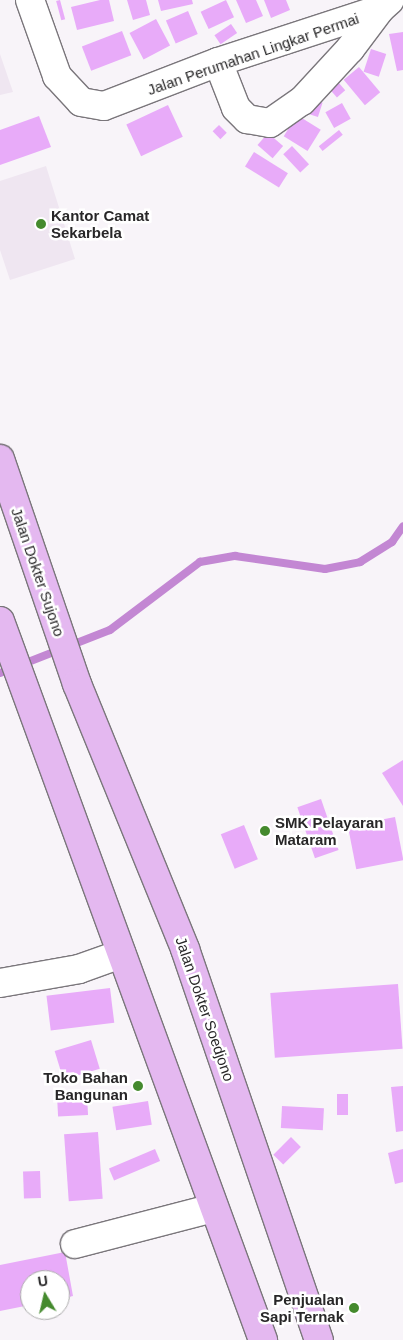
<!DOCTYPE html>
<style>
body{margin:0}
#map{position:relative;width:403px;height:1340px;overflow:hidden;background:#f8f4f9;font-family:Helvetica,sans-serif}
div>[style]{position:absolute}
.built>*{inset:0;background:#efe6f1}
.stream>*{height:8px;margin:-4px;padding:0 4px;transform-origin:4px;border-radius:4px;background:#c387d3}
.building>*{inset:0;background:#e8abf9;transform-origin:0 0}
.roads{filter:drop-shadow(1px 0 #7a767b) drop-shadow(-1px 0 #7a767b) drop-shadow(0 1px #7a767b) drop-shadow(0 -1px #7a767b)}
.minor>*{height:28px;margin:-14px;padding:0 14px;transform-origin:14px;border-radius:14px;background:#fff}
.trunk>*{height:28px;margin:-14px;padding:0 14px;transform-origin:14px;border-radius:14px;background:#e4b8f0}
.dots>*{width:14px;height:14px;translate:-50% -50%;box-sizing:border-box;border:2px solid #fff;border-radius:50%}
span{translate:-50% -50%;white-space:nowrap;text-align:center;line-height:1.15;-webkit-text-stroke:5px #fff;paint-order:stroke}
.street-label{font-size:15px;color:#282728}
.poi-label{font-size:15px;color:#282728;font-weight:700}
.left{translate:0 -50%;text-align:left}
.right{translate:-100% -50%;text-align:right}
.north{position:absolute;left:20px;top:1270px;width:50px;height:50px;box-sizing:border-box;background:#fff;border:1px solid #a9a9a9;border-radius:50%;rotate:351deg;font-size:14px;font-weight:700;line-height:20px;text-align:center;color:#282728}
.north::after{content:'';display:block;margin:auto;width:18px;height:22px;background:#458a2e;clip-path:polygon(50% 0,100% 100%,50% 72%,0 100%)}
</style>
<div id="map">
<div class="built">
<i style="clip-path:polygon(0 54px,13px 92px,0 95px)"></i>
<i style="clip-path:polygon(46px 166px,75px 259px,10px 280px,0 250px,0 181px)"></i>
</div>
<div class="stream">
<i style="left:0;top:673px;width:118px;rotate:-21.4deg"></i>
<i style="left:110px;top:630px;width:113px;rotate:-37.1deg"></i>
<i style="left:200px;top:562px;width:36px;rotate:-10deg"></i>
<i style="left:235px;top:556px;width:91px;rotate:8.2deg"></i>
<i style="left:325px;top:569px;width:36px;rotate:-11deg"></i>
<i style="left:360px;top:562px;width:38px;rotate:-32deg"></i>
<i style="left:392px;top:542px;width:19px;rotate:-55deg"></i>
</div>
<div class="building">
<i style="left:60px;top:0;width:20px;height:4px;rotate:75deg"></i>
<i style="clip-path:polygon(100px 0,109px 0,114px 21px,77px 30px,71px 7px)"></i>
<i style="clip-path:polygon(127px 0,146px 0,150px 15px,133px 20px)"></i>
<i style="clip-path:polygon(158px 0,192px 0,193px 4px,161px 11px)"></i>
<i style="left:226px;top:0;width:19px;height:28px;rotate:65deg"></i>
<i style="clip-path:polygon(236px 0,256px 0,263px 16px,246px 23px)"></i>
<i style="clip-path:polygon(264px 0,286px 0,290px 10px,271px 18px)"></i>
<i style="left:188px;top:11px;width:25px;height:24px;rotate:67deg"></i>
<i style="left:156px;top:19px;width:30px;height:30px;rotate:62deg"></i>
<i style="left:231px;top:24px;width:11px;height:20px;rotate:56deg"></i>
<i style="left:122px;top:31px;width:26px;height:43px;rotate:69deg"></i>
<i style="clip-path:polygon(403px 32px,403px 70px,397px 71px,389px 34px)"></i>
<i style="left:371px;top:49px;width:16px;height:24px;rotate:18deg"></i>
<i style="left:359px;top:67px;width:33px;height:20px;rotate:50deg"></i>
<i style="left:338px;top:82px;width:11px;height:11px;rotate:49deg"></i>
<i style="left:314px;top:100px;width:9px;height:15px;rotate:18deg"></i>
<i style="left:342px;top:103px;width:18px;height:19px;rotate:61deg"></i>
<i style="left:168px;top:105px;width:35px;height:46px;rotate:65deg"></i>
<i style="left:297px;top:115px;width:28px;height:25px;rotate:32deg"></i>
<i style="clip-path:polygon(39px 116px,51px 147px,0 165px,0 130px)"></i>
<i style="left:219px;top:125px;width:11px;height:9px;rotate:45deg"></i>
<i style="left:339px;top:130px;width:6px;height:26px;rotate:51deg"></i>
<i style="left:268px;top:133px;width:20px;height:16px;rotate:41deg"></i>
<i style="left:292px;top:146px;width:25px;height:12px;rotate:47deg"></i>
<i style="left:254px;top:152px;width:40px;height:17px;rotate:32deg"></i>
<i style="clip-path:polygon(403px 760px,403px 806px,382px 773px)"></i>
<i style="left:321px;top:799px;width:54px;height:25px;rotate:71deg"></i>
<i style="left:395px;top:817px;width:44px;height:48px;rotate:79deg"></i>
<i style="left:244px;top:825px;width:37px;height:25px;rotate:68deg"></i>
<i style="left:398px;top:984px;width:65px;height:128px;rotate:86deg"></i>
<i style="left:110px;top:988px;width:35px;height:64px;rotate:83deg"></i>
<i style="left:91px;top:1040px;width:30px;height:38px;rotate:73deg"></i>
<i style="clip-path:polygon(403px 1086px,403px 1131px,396px 1132px,391px 1087px)"></i>
<i style="left:337px;top:1094px;width:11px;height:21px"></i>
<i style="left:87px;top:1095px;width:20px;height:30px;rotate:87deg"></i>
<i style="left:148px;top:1101px;width:24px;height:36px;rotate:81deg"></i>
<i style="left:282px;top:1106px;width:42px;height:22px;rotate:3deg"></i>
<i style="left:98px;top:1132px;width:67px;height:34px;rotate:86deg"></i>
<i style="left:291px;top:1137px;width:14px;height:25px;rotate:45deg"></i>
<i style="left:155px;top:1149px;width:13px;height:50px;rotate:67deg"></i>
<i style="clip-path:polygon(403px 1149px,403px 1182px,395px 1184px,388px 1153px)"></i>
<i style="left:40px;top:1171px;width:27px;height:17px;rotate:88deg"></i>
<i style="clip-path:polygon(65px 1252px,73px 1296px,60px 1299px,60px 1280px,30px 1280px,30px 1305px,0 1311px,0 1265px)"></i>
</div>
<div class="roads">
<div class="minor">
<i style="left:30px;top:0;width:81px;rotate:70.4deg"></i>
<i style="left:57px;top:76px;width:35px;rotate:47deg"></i>
<i style="left:81px;top:102px;width:23px;rotate:10deg"></i>
<i style="left:104px;top:106px;width:122px;rotate:-21.1deg"></i>
<i style="left:218px;top:62px;width:170px;rotate:-18.1deg"></i>
<i style="left:380px;top:9px;width:13px;rotate:-42deg"></i>
<i style="left:218px;top:62px;width:49px;rotate:68.6deg"></i>
<i style="left:236px;top:108px;width:16px;rotate:45deg"></i>
<i style="left:247px;top:119px;width:23px;rotate:10deg"></i>
<i style="left:270px;top:123px;width:39px;rotate:-35deg"></i>
<i style="left:302px;top:101px;width:71px;rotate:-47.3deg"></i>
<i style="left:350px;top:49px;width:50px;rotate:-53.1deg"></i>
<i style="left:0;top:983px;width:80px;rotate:-10deg"></i>
<i style="left:79px;top:969px;width:45px;rotate:-19.7deg"></i>
<i style="left:75px;top:1244px;width:143px;rotate:-14.6deg"></i>
</div>
<div class="trunk">
<i style="left:0;top:459px;width:238px;rotate:71.1deg"></i>
<i style="left:77px;top:684px;width:286px;rotate:67.8deg"></i>
<i style="left:185px;top:949px;width:413px;rotate:71.1deg"></i>
<i style="left:0;top:621px;width:766px;rotate:69.91deg"></i>
</div>
</div>
<div class="dots">
<i style="left:41px;top:224px;background:#458a2e"></i>
<i style="left:265px;top:831px;background:#458a2e"></i>
<i style="left:138px;top:1086px;background:#458a2e"></i>
<i style="left:354px;top:1308px;background:#458a2e"></i>
</div>
<div class="street-label">
<span style="left:253px;top:54px;rotate:-19deg">Jalan Perumahan Lingkar Permai</span>
<span style="left:38px;top:572px;rotate:71deg">Jalan Dokter Sujono</span>
<span style="left:205px;top:1009px;rotate:71deg">Jalan Dokter Soedjono</span>
</div>
<div class="poi-label">
<span class="left" style="left:51px;top:224px">Kantor Camat<br>Sekarbela</span>
<span class="left" style="left:275px;top:831px">SMK Pelayaran<br>Mataram</span>
<span class="right" style="left:128px;top:1086px">Toko Bahan<br>Bangunan</span>
<span class="right" style="left:344px;top:1308px">Penjualan<br>Sapi Ternak</span>
</div>
<div class="north">U</div>
</div>
